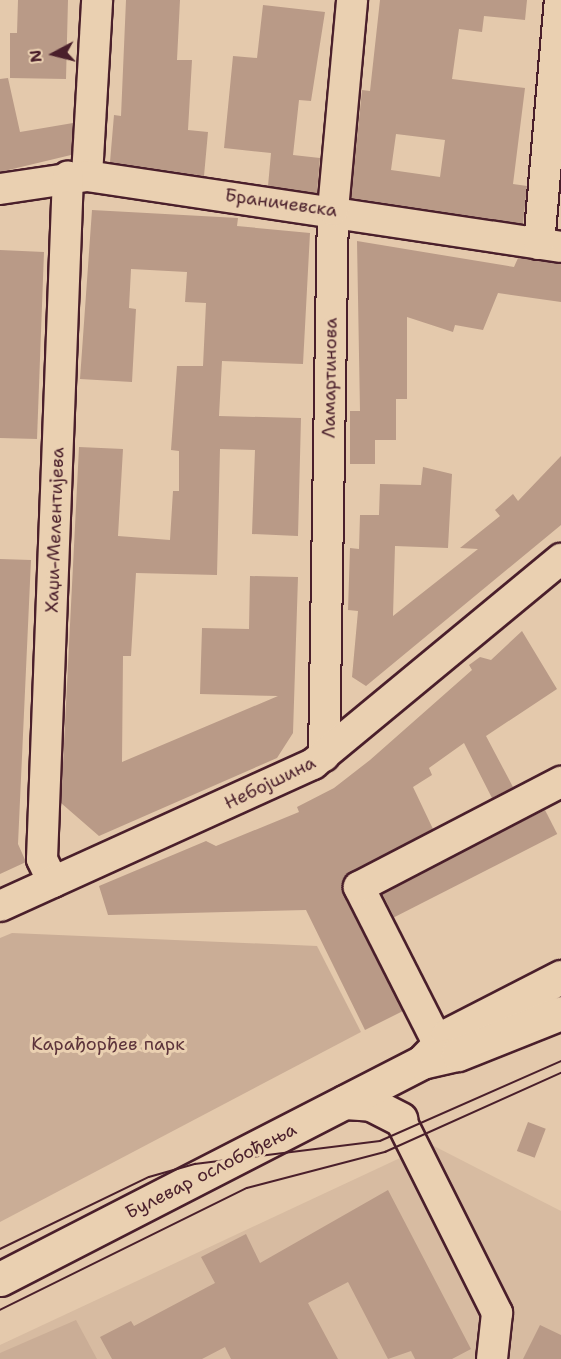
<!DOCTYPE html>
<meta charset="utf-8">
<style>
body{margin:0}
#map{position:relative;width:561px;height:1359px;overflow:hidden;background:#e4c9ac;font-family:"Shantell Sans",sans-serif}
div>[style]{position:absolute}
.built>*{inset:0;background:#d7bba1}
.green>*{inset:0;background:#caad96}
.building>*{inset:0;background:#b99a87;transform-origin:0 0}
.roads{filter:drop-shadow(2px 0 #4a1f2b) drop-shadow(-2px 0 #4a1f2b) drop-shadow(0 2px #4a1f2b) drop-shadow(0 -2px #4a1f2b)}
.minor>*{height:30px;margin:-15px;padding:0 15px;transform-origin:15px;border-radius:15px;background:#ead0b1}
.major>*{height:33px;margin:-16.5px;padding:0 16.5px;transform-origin:16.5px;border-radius:16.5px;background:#ead0b1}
.tram>*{height:1.5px;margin:-0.75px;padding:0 0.75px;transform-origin:0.75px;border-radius:0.75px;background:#4a1f2b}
span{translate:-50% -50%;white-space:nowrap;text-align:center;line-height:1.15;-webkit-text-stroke:6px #ead0b1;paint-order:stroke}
.street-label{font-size:18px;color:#4a1f2b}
.park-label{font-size:18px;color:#5d343b}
.north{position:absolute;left:24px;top:24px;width:60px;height:60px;-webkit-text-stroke:4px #ead0b1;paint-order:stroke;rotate:263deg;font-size:16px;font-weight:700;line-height:24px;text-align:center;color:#4a1f2b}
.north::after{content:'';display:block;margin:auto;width:21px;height:27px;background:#4a1f2b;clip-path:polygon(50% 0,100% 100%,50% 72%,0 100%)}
</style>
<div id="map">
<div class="built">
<i style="clip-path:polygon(430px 1144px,561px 1211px,561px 1359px,0 1359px,0 1345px)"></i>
</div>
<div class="green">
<i style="clip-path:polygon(12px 933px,317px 946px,361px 1032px,0 1222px,0 938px)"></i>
<i style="clip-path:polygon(76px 1320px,97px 1359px,0 1359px,0 1353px)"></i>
</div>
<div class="building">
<i style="clip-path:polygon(18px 0,68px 0,66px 79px,10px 78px,10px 33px,17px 33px)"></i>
<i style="clip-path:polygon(126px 0,180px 0,177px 60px,192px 60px,188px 130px,208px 132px,204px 176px,110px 162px,114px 115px,121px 116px)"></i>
<i style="clip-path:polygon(evenodd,380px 0,527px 0,525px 20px,484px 16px,482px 32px,459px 29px,452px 79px,525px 88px,513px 184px,527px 186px,523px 224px,351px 198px,362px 90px,370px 91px,380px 0,396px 134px,445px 140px,440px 177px,391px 170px,396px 134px)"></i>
<i style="clip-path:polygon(263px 5px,325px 12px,311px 101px,299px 100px,293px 155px,320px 158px,317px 193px,268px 186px,271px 153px,224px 148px,233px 56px,257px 58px)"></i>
<i style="clip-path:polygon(8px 78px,20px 132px,73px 123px,71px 155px,0 172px,0 79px)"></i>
<i style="clip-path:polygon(92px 210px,238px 218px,237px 226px,310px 233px,303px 364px,222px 361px,219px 416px,301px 418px,298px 536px,252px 534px,255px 450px,220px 449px,217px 575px,136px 573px,131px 656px,123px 656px,122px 762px,278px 696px,200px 694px,202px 628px,249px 629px,250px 576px,298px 577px,293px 733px,277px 758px,99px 836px,61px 803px,79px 447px,123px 449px,118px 536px,170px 540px,173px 491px,179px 491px,179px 451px,171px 450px,177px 366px,203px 366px,206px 303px,185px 302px,187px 272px,131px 269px,129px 308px,136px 309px,132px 382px,80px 379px)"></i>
<i style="clip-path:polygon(357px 241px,514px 267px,518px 258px,561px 264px,561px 302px,498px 293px,483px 330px,455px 325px,453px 332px,407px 317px,407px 399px,396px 399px,396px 440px,375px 440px,375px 464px,350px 464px,350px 411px,360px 411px)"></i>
<i style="clip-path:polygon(0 250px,44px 252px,37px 439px,0 438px)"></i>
<i style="clip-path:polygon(561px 456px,561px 525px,366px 686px,352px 677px,358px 611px,348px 610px,350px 548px,359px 549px,360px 515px,379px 515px,380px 484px,421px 485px,423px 467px,452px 474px,448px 548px,395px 546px,393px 616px,478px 549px,460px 548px,500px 516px,495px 510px,513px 494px,518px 501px)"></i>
<i style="clip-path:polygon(0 559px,31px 560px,18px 844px,26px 862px,0 874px)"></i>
<i style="clip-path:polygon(522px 631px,557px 689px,486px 736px,513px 787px,492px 798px,464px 743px,429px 768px,432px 775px,413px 787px,433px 829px,351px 872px,342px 886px,403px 1011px,365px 1030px,306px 910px,108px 915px,99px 886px,206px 841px,216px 846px,299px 812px,297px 807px,334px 788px,370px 760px,472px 670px,469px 665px,480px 657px,491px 660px)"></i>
<i style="left:545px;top:810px;width:27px;height:183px;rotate:63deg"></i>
<i style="left:528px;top:1122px;width:19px;height:31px;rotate:21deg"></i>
<i style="clip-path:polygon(388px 1190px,471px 1349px,452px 1359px,415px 1359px,411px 1351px,388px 1359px,348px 1282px,308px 1303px,338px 1359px,231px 1359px,225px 1347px,202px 1359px,112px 1359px,100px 1337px,131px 1321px,134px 1326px,215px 1283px,201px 1257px,246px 1234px,260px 1263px)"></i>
<i style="clip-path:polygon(540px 1325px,561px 1335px,561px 1359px,523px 1359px)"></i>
</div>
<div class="roads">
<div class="minor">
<i style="left:87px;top:176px;width:176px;rotate:-86.7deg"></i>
<i style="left:0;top:189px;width:88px;rotate:-8.5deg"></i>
<i style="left:87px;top:176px;width:479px;rotate:8.5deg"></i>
<i style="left:539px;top:244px;width:245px;rotate:-85.1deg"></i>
<i style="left:324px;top:756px;width:546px;rotate:-89.06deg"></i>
<i style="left:333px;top:210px;width:211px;rotate:-84.8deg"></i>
<i style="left:53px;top:882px;width:25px;rotate:-116deg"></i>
<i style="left:42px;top:859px;width:683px;rotate:-87.82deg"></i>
<i style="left:0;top:906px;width:344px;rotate:-24.4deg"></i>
<i style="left:313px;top:764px;width:322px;rotate:-39.6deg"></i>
<i style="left:438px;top:1043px;width:175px;rotate:-116.9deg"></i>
<i style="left:359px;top:887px;width:228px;rotate:-27.5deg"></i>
<i style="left:400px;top:1119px;width:217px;rotate:63.4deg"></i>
<i style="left:497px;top:1313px;width:46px;rotate:96.2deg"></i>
</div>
<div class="major">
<i style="left:425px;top:1059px;width:33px;rotate:-46deg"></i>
<i style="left:448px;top:1035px;width:127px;rotate:-27.2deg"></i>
<i style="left:345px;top:1102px;width:26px;rotate:4deg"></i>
<i style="left:371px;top:1104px;width:33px;rotate:27deg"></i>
<i style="left:0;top:1279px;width:475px;rotate:-27.2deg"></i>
<i style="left:422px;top:1062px;width:37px;rotate:-13deg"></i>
<i style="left:458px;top:1054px;width:111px;rotate:-21.7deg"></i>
</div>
</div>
<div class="tram">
<i style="left:0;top:1249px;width:165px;rotate:-25.8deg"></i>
<i style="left:149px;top:1177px;width:48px;rotate:-15.8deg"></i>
<i style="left:195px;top:1164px;width:186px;rotate:-7.1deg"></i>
<i style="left:380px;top:1141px;width:198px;rotate:-23.8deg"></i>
<i style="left:0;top:1310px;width:275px;rotate:-26.3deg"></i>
<i style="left:247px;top:1188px;width:143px;rotate:-14.6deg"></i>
<i style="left:385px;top:1152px;width:193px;rotate:-24.2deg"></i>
</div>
<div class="street-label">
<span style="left:281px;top:203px;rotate:8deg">Браничевска</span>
<span style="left:330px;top:378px;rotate:-89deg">Ламартинова</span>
<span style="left:55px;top:530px;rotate:-88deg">Хаџи-Мелентијева</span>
<span style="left:270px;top:783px;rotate:-26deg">Небојшина</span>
<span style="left:211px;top:1171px;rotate:-27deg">Булевар ослобођења</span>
</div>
<div class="park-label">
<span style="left:108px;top:1044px">Карађорђев парк</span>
</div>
<div class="north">N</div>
</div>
